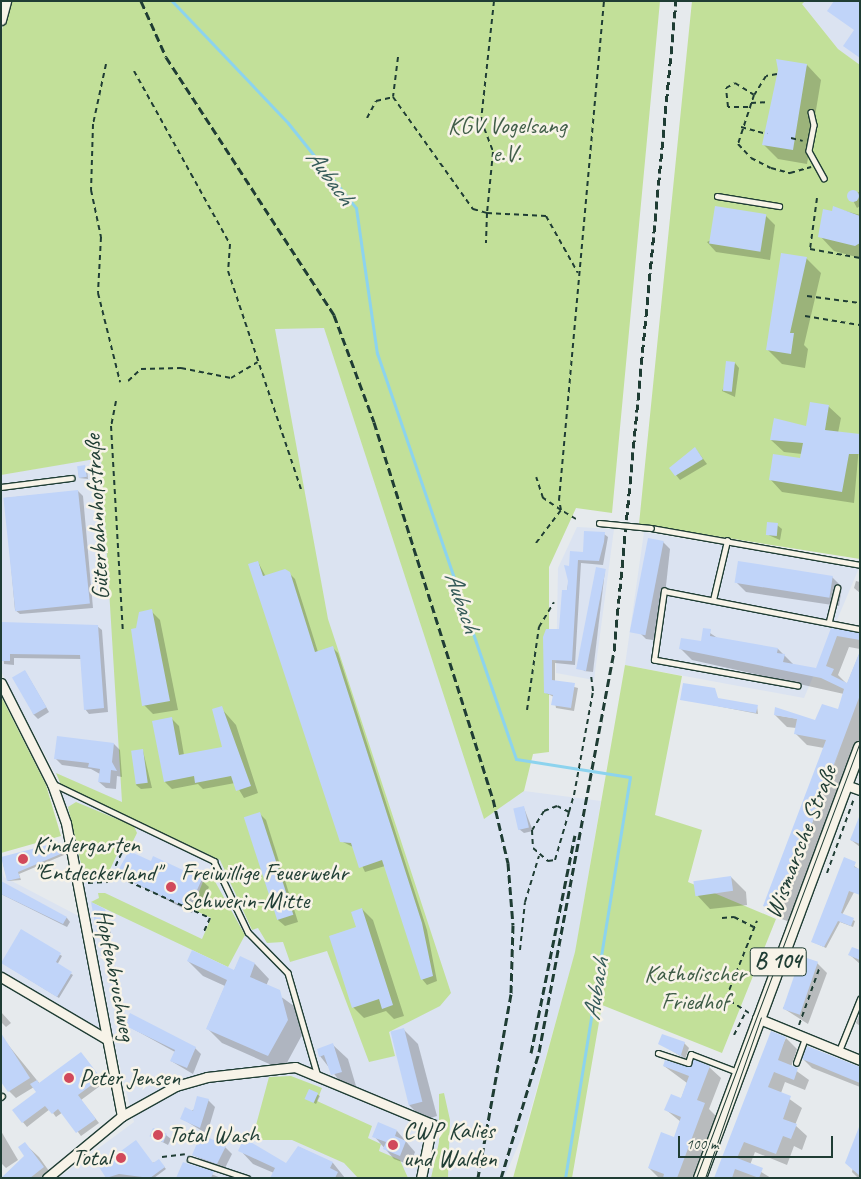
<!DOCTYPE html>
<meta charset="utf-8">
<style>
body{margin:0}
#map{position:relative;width:861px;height:1179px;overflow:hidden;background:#e6eaed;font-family:Caveat,sans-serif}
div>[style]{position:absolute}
.built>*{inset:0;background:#dbe3f1}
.green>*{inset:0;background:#c2e099}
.shadow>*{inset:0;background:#0003}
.stream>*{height:3px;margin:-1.5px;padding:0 1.5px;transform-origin:1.5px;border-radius:1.5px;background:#8cd3ee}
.building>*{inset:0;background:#c0d4f9;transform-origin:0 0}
.round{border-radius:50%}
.path>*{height:2px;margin-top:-1px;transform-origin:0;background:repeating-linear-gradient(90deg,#1f3d34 0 5px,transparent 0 9px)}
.roads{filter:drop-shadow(1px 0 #1f3d34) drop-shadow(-1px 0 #1f3d34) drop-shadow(0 1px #1f3d34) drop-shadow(0 -1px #1f3d34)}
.service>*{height:4.5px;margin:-2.25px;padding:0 2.25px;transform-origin:2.25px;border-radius:2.25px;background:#f7f3e8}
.minor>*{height:9px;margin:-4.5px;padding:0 4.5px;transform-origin:4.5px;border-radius:4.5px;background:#f7f3e8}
.primary>*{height:12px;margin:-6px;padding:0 6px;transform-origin:6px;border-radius:6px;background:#f7f3e8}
.tram>*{height:1px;margin:-0.5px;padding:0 0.5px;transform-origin:0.5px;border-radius:0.5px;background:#1f3d34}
.rail>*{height:3px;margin-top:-1.5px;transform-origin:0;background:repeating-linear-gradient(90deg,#1f3d34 0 8px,transparent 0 12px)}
.bridges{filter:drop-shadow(1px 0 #1f3d34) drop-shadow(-1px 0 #1f3d34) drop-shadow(0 1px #1f3d34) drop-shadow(0 -1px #1f3d34)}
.service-bridge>*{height:4.5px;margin:-2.25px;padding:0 2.25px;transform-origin:2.25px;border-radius:2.25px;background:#f7f3e8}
.dots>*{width:14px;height:14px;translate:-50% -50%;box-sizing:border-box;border:2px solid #f7f3e8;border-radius:50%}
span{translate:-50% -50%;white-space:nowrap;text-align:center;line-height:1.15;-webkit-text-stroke:5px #f7f3e8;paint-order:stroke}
.shield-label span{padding:1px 4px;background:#f7f3e8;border:1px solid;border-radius:4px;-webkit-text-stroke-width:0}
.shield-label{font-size:22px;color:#1f3d34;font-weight:700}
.park-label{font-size:24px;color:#405e48}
.street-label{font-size:24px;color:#1f3d34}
.poi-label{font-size:24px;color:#1f3d34}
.left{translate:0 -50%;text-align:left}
.right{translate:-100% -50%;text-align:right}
.water-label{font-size:25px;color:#355b59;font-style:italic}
.frame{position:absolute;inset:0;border:2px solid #1f3d34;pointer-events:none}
.scale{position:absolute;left:678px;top:1136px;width:155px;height:22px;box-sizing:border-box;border:2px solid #1f3d34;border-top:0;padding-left:6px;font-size:15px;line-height:18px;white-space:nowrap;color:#1f3d34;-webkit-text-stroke:4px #f7f3e8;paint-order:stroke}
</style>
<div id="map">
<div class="built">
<i style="clip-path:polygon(786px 1px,860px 1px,860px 65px,838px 49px,802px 4px)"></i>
<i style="clip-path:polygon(64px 60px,324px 327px,484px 818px,524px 791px,601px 801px,575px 954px,525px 1130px,504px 1178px,58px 1178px,134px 1122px,113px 1039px,1px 973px,1px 868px,4px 877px,90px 922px,60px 783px,1px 671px,1px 475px,101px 457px)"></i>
<i style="clip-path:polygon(577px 527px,614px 529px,594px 680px,556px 673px,558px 568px)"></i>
<i style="clip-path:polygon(644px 532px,859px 568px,804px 698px,625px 665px)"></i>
</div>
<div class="green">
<i style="clip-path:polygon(9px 1px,660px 1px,612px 513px,576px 508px,549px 567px,549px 752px,533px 754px,524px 791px,484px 819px,324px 328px,275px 329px,328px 619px,451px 993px,440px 1006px,389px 1032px,395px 1056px,369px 1062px,327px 951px,290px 962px,283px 942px,267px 943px,258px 928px,252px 930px,220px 860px,61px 785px,56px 773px,122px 802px,101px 458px,1px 475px,1px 34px)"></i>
<i style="clip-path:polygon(692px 1px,805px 1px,802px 4px,838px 49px,860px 65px,860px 559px,639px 524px)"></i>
<i style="clip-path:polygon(625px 665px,682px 676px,655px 815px,702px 830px,688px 882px,776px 919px,722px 1053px,602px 1005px,572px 1178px,513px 1178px,575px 952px)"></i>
<i style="clip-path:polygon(1px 696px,46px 785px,61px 836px,1px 853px)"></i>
<i style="clip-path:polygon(76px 802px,134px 826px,137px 833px,130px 847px,122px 844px,105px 880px,85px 881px,68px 807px)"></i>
<i style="clip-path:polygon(208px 869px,245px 935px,228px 967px,91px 902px,99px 898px,98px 893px,105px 893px,202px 939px,211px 918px,192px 909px)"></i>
<i style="clip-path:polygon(291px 1076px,322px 1088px,317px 1101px,372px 1126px,368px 1138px,381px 1144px,379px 1151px,400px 1160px,408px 1178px,358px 1178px,344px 1163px,292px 1140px,252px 1140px,269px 1077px)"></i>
<i style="clip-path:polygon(444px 1093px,450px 1120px,448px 1178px,431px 1178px,439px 1142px,439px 1094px)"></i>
</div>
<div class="shadow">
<i style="clip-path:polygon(807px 65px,821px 80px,807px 164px,778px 159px,763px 144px)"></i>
<i style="clip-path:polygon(860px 192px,860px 206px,857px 208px,849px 193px)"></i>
<i style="clip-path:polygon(834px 208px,860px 215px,860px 258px,834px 251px,820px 236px)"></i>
<i style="clip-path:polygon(765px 215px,775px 225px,770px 260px,716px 252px,707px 242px)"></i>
<i style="clip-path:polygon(806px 258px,821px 273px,804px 345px,808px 349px,805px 368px,782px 364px,767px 349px)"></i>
<i style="clip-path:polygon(735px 363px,739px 368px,735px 397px,722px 391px)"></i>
<i style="clip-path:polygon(828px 406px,841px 418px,838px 433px,860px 435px,854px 503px,782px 492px,770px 479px,801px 460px,802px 454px,784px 452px,771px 440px,807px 428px)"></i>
<i style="clip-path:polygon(695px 448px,707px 464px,680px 480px,676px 475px)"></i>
<i style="clip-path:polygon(78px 467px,87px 469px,88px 479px,79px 478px)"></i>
<i style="clip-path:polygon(78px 491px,83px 496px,93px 608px,20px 614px,15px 610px,5px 498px)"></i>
<i style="clip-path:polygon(777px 525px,782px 529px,780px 540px,766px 534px)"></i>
<i style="clip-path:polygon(604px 534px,608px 537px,603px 565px,581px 563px,575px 665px,555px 663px,555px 682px,578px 688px,574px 711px,556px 708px,554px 697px,546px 693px,544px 638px,560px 630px,571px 567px)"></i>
<i style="clip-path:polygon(663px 542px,670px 549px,660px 641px,646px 639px,639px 632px)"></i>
<i style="clip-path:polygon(258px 562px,266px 577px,289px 573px,295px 579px,318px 652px,333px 648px,338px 653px,427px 930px,437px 981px,427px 985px,422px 979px,385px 866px,365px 872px,353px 847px,341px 841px)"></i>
<i style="clip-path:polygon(605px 570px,593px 672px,584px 671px,583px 669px)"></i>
<i style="clip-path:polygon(832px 577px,842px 587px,839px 606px,746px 592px,736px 582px)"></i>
<i style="clip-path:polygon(856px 581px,860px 582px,860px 593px,854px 588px)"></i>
<i style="clip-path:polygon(151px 611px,160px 620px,178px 710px,153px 714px,144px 705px,137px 629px)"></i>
<i style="clip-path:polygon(1px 623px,97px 626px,102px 630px,108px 712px,89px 714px,85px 709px,81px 659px,14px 658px,14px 665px,4px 664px)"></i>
<i style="clip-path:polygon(704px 629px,719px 639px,778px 649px,794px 665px,817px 670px,832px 629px,860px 635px,860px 649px,849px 647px,838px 675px,847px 684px,860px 652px,860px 737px,790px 922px,776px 917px,840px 750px,775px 916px,765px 905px,824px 748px,807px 745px,795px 733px,796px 728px,787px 727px,775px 715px,816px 722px,839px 711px,844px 694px,692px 660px,680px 648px,702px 643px)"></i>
<i style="clip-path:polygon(25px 671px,49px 712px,38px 719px,33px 714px)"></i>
<i style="clip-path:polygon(714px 689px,718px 699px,757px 706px,758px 714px,682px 699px)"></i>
<i style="clip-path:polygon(221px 708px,236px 725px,258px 793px,244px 798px,235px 783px,203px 789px,198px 784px,172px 789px,165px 782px,172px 719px,179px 726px,184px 755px,224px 748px)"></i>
<i style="clip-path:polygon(114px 744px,120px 750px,122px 777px,117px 776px,116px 789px,106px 788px,99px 782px,100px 774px,91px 769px,62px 765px,56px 759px)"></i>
<i style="clip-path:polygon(143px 751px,152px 788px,141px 789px,136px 785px)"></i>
<i style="clip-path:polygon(524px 808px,533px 831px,524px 833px,519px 829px)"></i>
<i style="clip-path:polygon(259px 813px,266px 820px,298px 922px,285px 926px,278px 920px)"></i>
<i style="clip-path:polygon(860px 818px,860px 847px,851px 840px)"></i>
<i style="clip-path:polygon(59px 844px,64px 855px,19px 874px,21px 880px,8px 881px,3px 864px)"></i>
<i style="clip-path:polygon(844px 859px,860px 870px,860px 881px,842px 915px,855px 921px,853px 927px,840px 922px,826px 948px,813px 942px)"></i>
<i style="clip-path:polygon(151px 863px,201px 880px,209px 887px,200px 905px,196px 904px,192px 913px,117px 874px)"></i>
<i style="clip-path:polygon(731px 877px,746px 892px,747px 905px,710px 909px,696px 894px)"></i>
<i style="clip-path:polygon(1px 884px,67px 918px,70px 922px,67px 927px,1px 894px)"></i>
<i style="clip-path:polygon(362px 909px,373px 920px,404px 1016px,394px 1019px,386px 1011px,364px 1018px,353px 1007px)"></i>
<i style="clip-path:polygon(105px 910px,111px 934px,100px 935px,98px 933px)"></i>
<i style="clip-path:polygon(21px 930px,62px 956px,57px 965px,73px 975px,59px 998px,4px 964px)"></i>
<i style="clip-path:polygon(860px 952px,860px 964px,850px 955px)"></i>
<i style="clip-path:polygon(240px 958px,255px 964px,269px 979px,266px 986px,294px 1006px,302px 1035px,283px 1070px,222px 1043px,207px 1028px,225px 986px,203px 976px,188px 961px,234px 971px)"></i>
<i style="clip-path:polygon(817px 963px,827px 973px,808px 1024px,783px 1008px)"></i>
<i style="clip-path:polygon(1px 1012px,11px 1023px,6px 1027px,1px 1022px)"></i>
<i style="clip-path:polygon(860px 1013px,860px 1026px,856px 1023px)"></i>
<i style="clip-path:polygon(126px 1025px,195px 1048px,201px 1054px,193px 1074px,171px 1061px,175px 1052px)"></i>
<i style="clip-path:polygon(403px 1029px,418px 1044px,437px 1116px,424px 1120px,409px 1105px)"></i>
<i style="clip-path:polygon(786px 1038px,797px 1049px,791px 1067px,809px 1080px,805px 1090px,785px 1082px,781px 1093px,802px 1108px,795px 1125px,807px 1136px,802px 1150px,794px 1146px,787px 1165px,755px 1152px,750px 1165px,771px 1178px,715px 1178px)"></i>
<i style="clip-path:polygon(5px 1041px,40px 1084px,85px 1058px,104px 1083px,81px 1100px,99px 1123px,81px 1136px,63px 1112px,56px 1117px,50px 1109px,27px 1127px,13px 1110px,38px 1092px,34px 1087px,16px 1098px,9px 1091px)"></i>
<i style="clip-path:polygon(660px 1043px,684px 1043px,689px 1048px,685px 1059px)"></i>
<i style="clip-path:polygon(333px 1045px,348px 1059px,356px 1086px,346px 1089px,320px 1056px)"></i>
<i style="clip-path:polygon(803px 1059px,860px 1069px,860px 1087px,812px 1068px)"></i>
<i style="clip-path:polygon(664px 1066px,709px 1067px,721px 1078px,709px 1109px,716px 1116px,693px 1178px,659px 1178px,649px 1168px,675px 1138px,681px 1122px,665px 1109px,681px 1099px,687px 1083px)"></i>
<i style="clip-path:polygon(310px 1091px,320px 1096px,316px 1104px,309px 1100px)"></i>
<i style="clip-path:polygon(208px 1100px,215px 1107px,207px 1134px,181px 1118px)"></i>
<i style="clip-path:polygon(860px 1130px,860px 1178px,858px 1178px,852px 1172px)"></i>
<i style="clip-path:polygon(1px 1131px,18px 1160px,6px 1168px,1px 1163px)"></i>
<i style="clip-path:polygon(397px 1131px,415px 1152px,410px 1165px,394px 1159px,374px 1136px)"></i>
<i style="clip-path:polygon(166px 1135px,171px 1139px,168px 1145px,151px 1136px)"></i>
<i style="clip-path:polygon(25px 1144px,39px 1157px,54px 1178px,8px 1178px,26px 1156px)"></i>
<i style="clip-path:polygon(225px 1147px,232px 1154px,224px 1170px,193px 1155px)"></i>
<i style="clip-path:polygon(299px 1147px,333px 1163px,345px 1178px,272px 1178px,274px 1173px,253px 1164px,240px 1150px,286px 1165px)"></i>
<i style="clip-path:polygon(160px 1162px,166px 1169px,154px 1178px,108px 1178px,100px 1168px)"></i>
<i style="clip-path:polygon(184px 1163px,221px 1178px,178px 1178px)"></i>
</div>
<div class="stream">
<i style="left:172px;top:1px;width:168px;rotate:46.4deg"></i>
<i style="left:288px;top:123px;width:109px;rotate:51.3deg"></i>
<i style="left:356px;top:208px;width:147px;rotate:81.8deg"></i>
<i style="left:377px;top:353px;width:429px;rotate:71.1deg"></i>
<i style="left:516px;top:759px;width:115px;rotate:9deg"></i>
<i style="left:630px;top:777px;width:406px;rotate:99.2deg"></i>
</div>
<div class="building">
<i style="clip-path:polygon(834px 1px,860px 1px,860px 58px,843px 46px,854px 30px,827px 11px)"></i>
<i style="clip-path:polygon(776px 59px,807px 64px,793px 150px,762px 145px,778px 70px)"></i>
<i class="round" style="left:847px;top:190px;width:12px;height:12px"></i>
<i style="left:715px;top:206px;width:52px;height:38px;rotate:9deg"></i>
<i style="clip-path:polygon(833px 206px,860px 216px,860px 243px,855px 246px,818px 237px,823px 209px,832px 211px)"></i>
<i style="clip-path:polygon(781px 253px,807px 257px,790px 333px,794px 333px,791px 354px,766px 350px)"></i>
<i style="left:726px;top:361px;width:9px;height:30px;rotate:6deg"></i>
<i style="clip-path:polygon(810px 402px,829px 405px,825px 430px,860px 434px,859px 454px,849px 454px,842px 492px,769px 480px,773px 454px,800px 458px,803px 443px,770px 440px,774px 418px,806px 426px)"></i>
<i style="clip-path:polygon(695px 447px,703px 459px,675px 476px,669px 468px)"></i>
<i style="left:85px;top:465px;width:12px;height:8px;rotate:81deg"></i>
<i style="left:78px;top:490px;width:114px;height:75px;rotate:84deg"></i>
<i style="left:767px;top:522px;width:11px;height:13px;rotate:5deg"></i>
<i style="clip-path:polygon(584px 531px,605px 532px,604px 542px,599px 561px,578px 560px,572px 661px,552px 660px,552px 680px,575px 683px,571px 708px,551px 705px,553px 695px,544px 693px,543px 637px,546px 629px,559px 629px,562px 590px,567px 590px,568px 581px,564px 565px,569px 566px,570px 551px,583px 552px)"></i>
<i style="left:648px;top:538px;width:16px;height:96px;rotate:11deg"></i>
<i style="clip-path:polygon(258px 561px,263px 576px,285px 569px,290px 572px,315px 652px,333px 646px,422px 923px,433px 976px,421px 980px,382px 860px,359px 868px,351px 843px,340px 842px,248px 564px)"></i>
<i style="left:738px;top:561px;width:96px;height:22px;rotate:9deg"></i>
<i style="left:596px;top:567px;width:10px;height:104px;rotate:11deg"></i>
<i style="clip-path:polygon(152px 609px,170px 701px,142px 706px,131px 629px,136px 628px,139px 612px)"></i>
<i style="clip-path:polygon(1px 622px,98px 625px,104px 708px,84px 710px,80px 655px,10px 654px,10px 661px,1px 661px)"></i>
<i style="clip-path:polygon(703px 628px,711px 629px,710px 636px,778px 648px,777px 653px,785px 654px,783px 662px,816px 668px,831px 628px,860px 633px,860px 640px,837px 636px,826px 666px,834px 669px,831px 675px,847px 683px,860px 651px,860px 695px,779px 911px,763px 906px,826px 740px,794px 734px,797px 719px,774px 715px,775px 707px,815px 720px,822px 704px,838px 709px,844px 689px,821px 678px,679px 649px,681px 638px,701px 641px)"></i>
<i style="left:25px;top:670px;width:43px;height:15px;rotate:60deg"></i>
<i style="clip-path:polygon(683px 683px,715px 688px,718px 698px,758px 705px,756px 713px,680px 700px)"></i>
<i style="clip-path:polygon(222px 706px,251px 786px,236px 791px,231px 776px,195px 783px,194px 776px,164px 782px,152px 721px,172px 717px,179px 755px,222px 747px,212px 709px)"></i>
<i style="clip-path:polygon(57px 736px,114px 743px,112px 762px,117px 771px,111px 770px,110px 783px,98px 782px,100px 769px,88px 767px,89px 763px,54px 759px)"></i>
<i style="left:143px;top:749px;width:34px;height:12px;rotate:82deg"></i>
<i style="left:524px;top:806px;width:22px;height:11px;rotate:77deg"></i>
<i style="left:260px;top:812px;width:108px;height:17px;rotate:72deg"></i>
<i style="clip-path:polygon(859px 817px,860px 817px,860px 844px,850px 840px)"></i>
<i style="clip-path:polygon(59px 842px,63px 853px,18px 872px,20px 878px,7px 881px,1px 857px)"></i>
<i style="clip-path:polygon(129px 851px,151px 861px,153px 856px,202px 879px,193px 899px,189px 897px,185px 907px,116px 874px)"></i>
<i style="clip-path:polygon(844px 857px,856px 862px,854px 867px,860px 869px,860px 895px,849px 891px,841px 913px,854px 918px,851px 926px,838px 921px,824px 947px,811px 942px)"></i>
<i style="left:731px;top:876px;width:15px;height:38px;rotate:82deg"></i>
<i style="clip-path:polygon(1px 881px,67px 917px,63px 924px,1px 894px)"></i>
<i style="clip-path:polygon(91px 902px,105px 909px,109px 932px,97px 934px)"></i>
<i style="clip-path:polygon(362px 908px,393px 1005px,382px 1009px,379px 999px,352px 1008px,329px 936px,356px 927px,351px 912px)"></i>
<i style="clip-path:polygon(21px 929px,61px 953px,56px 962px,72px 972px,57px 997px,1px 963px)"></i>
<i style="clip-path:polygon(852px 947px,860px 950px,860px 960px,848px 955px)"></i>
<i style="clip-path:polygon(192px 950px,234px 970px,240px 956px,255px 963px,250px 977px,280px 990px,288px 1020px,268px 1056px,206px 1029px,227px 980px,187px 961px)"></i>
<i style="left:801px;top:956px;width:18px;height:56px;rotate:19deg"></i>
<i style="clip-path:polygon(130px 1013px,196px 1047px,187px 1068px,170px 1061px,175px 1050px,124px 1025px)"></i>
<i style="left:404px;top:1028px;width:76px;height:14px;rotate:76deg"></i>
<i style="clip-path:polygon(771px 1031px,786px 1037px,778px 1060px,798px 1068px,794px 1080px,774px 1072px,768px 1087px,791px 1096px,783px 1119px,797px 1124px,791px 1139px,783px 1136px,776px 1154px,744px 1142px,737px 1158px,763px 1168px,759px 1178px,735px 1169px,732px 1178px,714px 1178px)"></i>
<i style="clip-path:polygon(1px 1033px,30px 1078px,8px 1092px,1px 1082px)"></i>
<i style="clip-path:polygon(662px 1034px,685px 1042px,681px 1055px,685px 1058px,658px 1044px)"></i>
<i style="clip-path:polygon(333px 1043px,342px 1072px,331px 1075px,324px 1055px,319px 1057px,317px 1049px)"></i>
<i style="clip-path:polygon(807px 1046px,860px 1067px,860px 1083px,802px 1059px)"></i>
<i style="clip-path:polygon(81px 1052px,101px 1078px,78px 1095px,96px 1119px,76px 1133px,58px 1109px,52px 1114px,45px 1106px,22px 1123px,12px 1110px,36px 1092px,30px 1084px,37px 1080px,39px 1083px)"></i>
<i style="clip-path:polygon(693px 1059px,710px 1066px,697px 1100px,705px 1103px,677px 1178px,663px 1178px,664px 1174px,648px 1168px,661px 1132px,674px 1137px,681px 1117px,664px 1110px,671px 1094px,681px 1098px,689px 1076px,663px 1066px,665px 1060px,689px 1067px)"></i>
<i style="left:309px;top:1089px;width:10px;height:11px;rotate:24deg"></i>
<i style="clip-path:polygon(197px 1096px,209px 1099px,200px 1128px,180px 1119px,185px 1107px,193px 1111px)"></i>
<i style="clip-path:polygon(378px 1122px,397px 1130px,395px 1136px,406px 1141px,400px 1156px,383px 1149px,386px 1142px,372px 1137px)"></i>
<i style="clip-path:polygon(859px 1127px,860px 1127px,860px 1176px,845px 1163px)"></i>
<i style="left:153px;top:1128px;width:15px;height:9px;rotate:23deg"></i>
<i style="clip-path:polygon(201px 1134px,226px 1146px,217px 1164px,192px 1155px)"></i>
<i style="clip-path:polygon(244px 1138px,286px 1163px,298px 1146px,333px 1162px,330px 1168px,338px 1172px,335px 1178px,270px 1178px,275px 1168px,238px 1151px)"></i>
<i style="clip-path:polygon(136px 1140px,153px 1163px,159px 1159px,165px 1167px,150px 1178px,119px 1174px,106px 1178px,99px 1167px)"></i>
<i style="clip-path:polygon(25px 1142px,44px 1167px,30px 1178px,1px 1178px,24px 1156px,18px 1147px)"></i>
<i style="clip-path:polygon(183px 1162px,188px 1164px,214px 1171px,211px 1178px,176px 1178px)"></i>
</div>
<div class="path">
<i style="left:494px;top:1px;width:120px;rotate:96.2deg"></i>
<i style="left:481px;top:120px;width:34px;rotate:69deg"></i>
<i style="left:493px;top:152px;width:61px;rotate:95.6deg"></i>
<i style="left:487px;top:213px;width:59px;rotate:2.9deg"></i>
<i style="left:546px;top:216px;width:65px;rotate:60.7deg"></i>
<i style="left:398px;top:57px;width:40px;rotate:97.1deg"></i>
<i style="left:393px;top:97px;width:138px;rotate:54.5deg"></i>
<i style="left:473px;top:209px;width:15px;rotate:16deg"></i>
<i style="left:487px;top:213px;width:30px;rotate:92deg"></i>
<i style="left:106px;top:64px;width:61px;rotate:102.2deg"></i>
<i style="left:93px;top:124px;width:66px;rotate:91.7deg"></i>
<i style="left:91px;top:190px;width:48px;rotate:78deg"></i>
<i style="left:101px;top:237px;width:56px;rotate:93.1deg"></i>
<i style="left:98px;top:293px;width:92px;rotate:76.1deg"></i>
<i style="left:134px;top:71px;width:198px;rotate:61deg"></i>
<i style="left:230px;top:244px;width:27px;rotate:94deg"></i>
<i style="left:228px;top:271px;width:230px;rotate:71.5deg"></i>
<i style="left:777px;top:74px;width:11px;rotate:170deg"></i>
<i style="left:766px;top:76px;width:22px;rotate:122deg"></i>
<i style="left:754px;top:95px;width:52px;rotate:108.1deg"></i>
<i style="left:738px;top:144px;width:19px;rotate:47deg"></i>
<i style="left:751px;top:158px;width:22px;rotate:27deg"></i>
<i style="left:771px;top:168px;width:20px;rotate:15deg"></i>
<i style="left:790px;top:173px;width:22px;rotate:-16deg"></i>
<i style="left:751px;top:103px;width:18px;rotate:-3deg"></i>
<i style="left:748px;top:107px;width:20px;rotate:180deg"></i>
<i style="left:728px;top:107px;width:19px;rotate:-96deg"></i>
<i style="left:726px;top:88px;width:10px;rotate:-29deg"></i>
<i style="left:735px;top:83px;width:22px;rotate:32deg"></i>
<i style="left:367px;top:118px;width:19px;rotate:-62deg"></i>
<i style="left:376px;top:101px;width:17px;rotate:-13deg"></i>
<i style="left:741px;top:127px;width:27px;rotate:15deg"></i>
<i style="left:791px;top:138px;width:12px;rotate:14deg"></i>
<i style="left:817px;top:198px;width:51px;rotate:97.8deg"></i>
<i style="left:810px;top:249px;width:51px;rotate:10.2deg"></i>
<i style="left:807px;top:296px;width:53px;rotate:7.5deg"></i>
<i style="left:805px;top:316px;width:55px;rotate:9.5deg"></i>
<i style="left:128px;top:381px;width:18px;rotate:-43deg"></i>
<i style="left:141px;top:369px;width:40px;rotate:-1.4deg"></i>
<i style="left:181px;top:368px;width:51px;rotate:11.3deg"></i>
<i style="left:231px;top:378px;width:31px;rotate:-31deg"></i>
<i style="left:116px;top:401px;width:25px;rotate:101deg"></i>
<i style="left:111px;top:426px;width:206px;rotate:86.7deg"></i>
<i style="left:576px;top:519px;width:17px;rotate:-149deg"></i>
<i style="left:561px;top:510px;width:10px;rotate:-101deg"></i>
<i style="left:559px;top:500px;width:501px;rotate:-84.85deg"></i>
<i style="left:536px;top:543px;width:41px;rotate:-52.9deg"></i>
<i style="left:561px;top:510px;width:22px;rotate:-146deg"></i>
<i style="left:543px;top:498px;width:22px;rotate:-108deg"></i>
<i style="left:527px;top:710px;width:84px;rotate:-81.8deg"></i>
<i style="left:539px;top:627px;width:29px;rotate:-59deg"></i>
<i style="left:569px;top:812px;width:13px;rotate:-153deg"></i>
<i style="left:557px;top:806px;width:14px;rotate:159deg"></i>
<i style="left:544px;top:811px;width:22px;rotate:122deg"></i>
<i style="left:532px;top:830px;width:18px;rotate:87deg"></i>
<i style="left:533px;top:848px;width:20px;rotate:41deg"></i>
<i style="left:548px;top:861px;width:7px;rotate:-8deg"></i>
<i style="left:555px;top:860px;width:50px;rotate:-73.7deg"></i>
<i style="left:569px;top:812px;width:18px;rotate:-74deg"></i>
<i style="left:574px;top:795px;width:106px;rotate:-79.6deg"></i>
<i style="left:593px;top:691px;width:16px;rotate:-97deg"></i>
<i style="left:827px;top:873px;width:77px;rotate:-70.1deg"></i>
<i style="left:112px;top:874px;width:107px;rotate:24.2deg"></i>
<i style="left:210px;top:918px;width:17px;rotate:114deg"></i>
<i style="left:88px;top:883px;width:20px;rotate:-3deg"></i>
<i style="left:108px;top:882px;width:38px;rotate:-65deg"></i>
<i style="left:124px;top:847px;width:6px;rotate:18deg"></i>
<i style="left:190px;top:908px;width:10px;rotate:-61deg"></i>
<i style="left:186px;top:909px;width:10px;rotate:-79deg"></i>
<i style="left:722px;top:918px;width:12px;rotate:-5deg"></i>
<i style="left:734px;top:917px;width:22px;rotate:27deg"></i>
<i style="left:520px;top:950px;width:48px;rotate:-84.1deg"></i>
<i style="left:525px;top:902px;width:48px;rotate:-73.1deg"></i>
<i style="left:749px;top:1013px;width:27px;rotate:-147deg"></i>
<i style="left:726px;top:998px;width:83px;rotate:-68.1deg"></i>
<i style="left:799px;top:1025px;width:59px;rotate:-70.3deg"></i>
<i style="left:734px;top:1035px;width:27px;rotate:-63deg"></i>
<i style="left:162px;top:1157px;width:23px;rotate:-7deg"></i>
</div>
<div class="roads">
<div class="service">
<i style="left:811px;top:112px;width:13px;rotate:77deg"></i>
<i style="left:814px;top:125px;width:26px;rotate:101deg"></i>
<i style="left:809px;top:151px;width:31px;rotate:61deg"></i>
<i style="left:717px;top:196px;width:63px;rotate:9.2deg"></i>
<i style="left:1px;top:487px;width:71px;rotate:-7.3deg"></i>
<i style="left:651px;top:528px;width:212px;rotate:10deg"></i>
<i style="left:713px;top:600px;width:61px;rotate:-76.7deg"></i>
<i style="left:829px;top:621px;width:34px;rotate:-76deg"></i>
<i style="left:798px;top:686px;width:146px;rotate:-169.8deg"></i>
<i style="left:654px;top:660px;width:70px;rotate:-81.8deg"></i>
<i style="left:664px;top:591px;width:200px;rotate:11deg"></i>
<i style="left:54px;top:784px;width:178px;rotate:25.7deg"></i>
<i style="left:214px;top:861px;width:79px;rotate:64.4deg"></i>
<i style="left:248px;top:932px;width:57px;rotate:45.7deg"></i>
<i style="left:288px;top:973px;width:107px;rotate:73.8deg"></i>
<i style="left:839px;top:1051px;width:56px;rotate:-68deg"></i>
<i style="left:658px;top:1053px;width:32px;rotate:18deg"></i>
<i style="left:688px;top:1063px;width:9px;rotate:-72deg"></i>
<i style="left:691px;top:1054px;width:50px;rotate:21deg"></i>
<i style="left:796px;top:1063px;width:27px;rotate:-70deg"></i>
<i style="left:1px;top:1097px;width:1px;rotate:-45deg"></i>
<i style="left:190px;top:1159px;width:60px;rotate:18.4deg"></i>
</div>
<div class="minor">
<i style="left:1px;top:20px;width:20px;rotate:-75deg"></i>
<i style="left:1px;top:683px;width:113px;rotate:63.2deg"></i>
<i style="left:52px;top:784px;width:41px;rotate:70.3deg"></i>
<i style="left:66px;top:823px;width:298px;rotate:79.2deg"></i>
<i style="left:846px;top:785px;width:15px;rotate:20deg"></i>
<i style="left:1px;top:977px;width:124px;rotate:30.5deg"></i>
<i style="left:757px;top:1018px;width:111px;rotate:22.2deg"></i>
<i style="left:47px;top:1178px;width:97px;rotate:-39.6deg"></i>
<i style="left:122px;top:1116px;width:62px;rotate:-29.1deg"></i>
<i style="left:176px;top:1086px;width:32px;rotate:-16deg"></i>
<i style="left:207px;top:1077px;width:89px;rotate:-6.5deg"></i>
<i style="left:295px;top:1067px;width:148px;rotate:22.6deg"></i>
<i style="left:432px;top:1124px;width:55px;rotate:101.5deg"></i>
</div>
<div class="primary">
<i style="left:700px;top:1178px;width:459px;rotate:-69.6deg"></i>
</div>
</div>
<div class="tram">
<i style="left:696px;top:1178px;width:467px;rotate:-69.4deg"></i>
<i style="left:705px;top:1178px;width:170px;rotate:-70.8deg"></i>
</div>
<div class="rail">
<i style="left:141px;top:1px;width:61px;rotate:65.9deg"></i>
<i style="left:166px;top:57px;width:308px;rotate:56.9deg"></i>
<i style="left:334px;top:315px;width:114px;rotate:69.5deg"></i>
<i style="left:374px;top:422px;width:395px;rotate:72.5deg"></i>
<i style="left:493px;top:799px;width:66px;rotate:76.8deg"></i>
<i style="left:508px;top:863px;width:62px;rotate:85.4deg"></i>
<i style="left:513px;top:925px;width:69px;rotate:91.7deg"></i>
<i style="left:511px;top:994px;width:187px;rotate:100.2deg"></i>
<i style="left:531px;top:1053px;width:222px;rotate:-78.6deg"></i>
<i style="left:501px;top:1178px;width:132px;rotate:-73.2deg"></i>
<i style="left:539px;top:1052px;width:408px;rotate:-79.4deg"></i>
<i style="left:614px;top:651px;width:653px;rotate:-84.55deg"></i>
</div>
<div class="bridges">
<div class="service-bridge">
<i style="left:599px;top:523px;width:52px;rotate:5.5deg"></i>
</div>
</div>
<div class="dots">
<i style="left:23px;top:859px;background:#d1495b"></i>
<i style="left:171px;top:887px;background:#d1495b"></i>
<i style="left:69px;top:1078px;background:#d1495b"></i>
<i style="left:158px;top:1135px;background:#d1495b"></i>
<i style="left:393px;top:1145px;background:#d1495b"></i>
<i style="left:121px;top:1158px;background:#d1495b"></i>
</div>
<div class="shield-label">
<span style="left:778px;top:962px">B 104</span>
</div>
<div class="park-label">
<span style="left:507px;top:140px">KGV Vogelsang<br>e.V.</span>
<span style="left:695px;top:988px">Katholischer<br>Friedhof</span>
</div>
<div class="street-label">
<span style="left:97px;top:517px;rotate:-93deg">Güterbahnhofstraße</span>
<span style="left:801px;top:842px;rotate:-69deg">Wismarsche Straße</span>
<span style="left:115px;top:975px;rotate:79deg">Hopfenbruchweg</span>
</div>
<div class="poi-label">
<span class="left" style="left:33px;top:859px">Kindergarten<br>"Entdeckerland"</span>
<span class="left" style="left:181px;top:887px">Freiwillige Feuerwehr<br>Schwerin-Mitte</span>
<span class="left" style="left:79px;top:1078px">Peter Jensen</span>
<span class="left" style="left:403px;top:1145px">CWP Kalies<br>und Walden</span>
<span class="left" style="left:168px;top:1135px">Total Wash</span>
<span class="right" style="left:111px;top:1158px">Total</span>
</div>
<div class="water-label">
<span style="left:330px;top:177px;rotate:53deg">Aubach</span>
<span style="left:462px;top:602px;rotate:71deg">Aubach</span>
<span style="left:596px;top:989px;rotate:-81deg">Aubach</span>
</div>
<div class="frame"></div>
<div class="scale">100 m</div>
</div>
